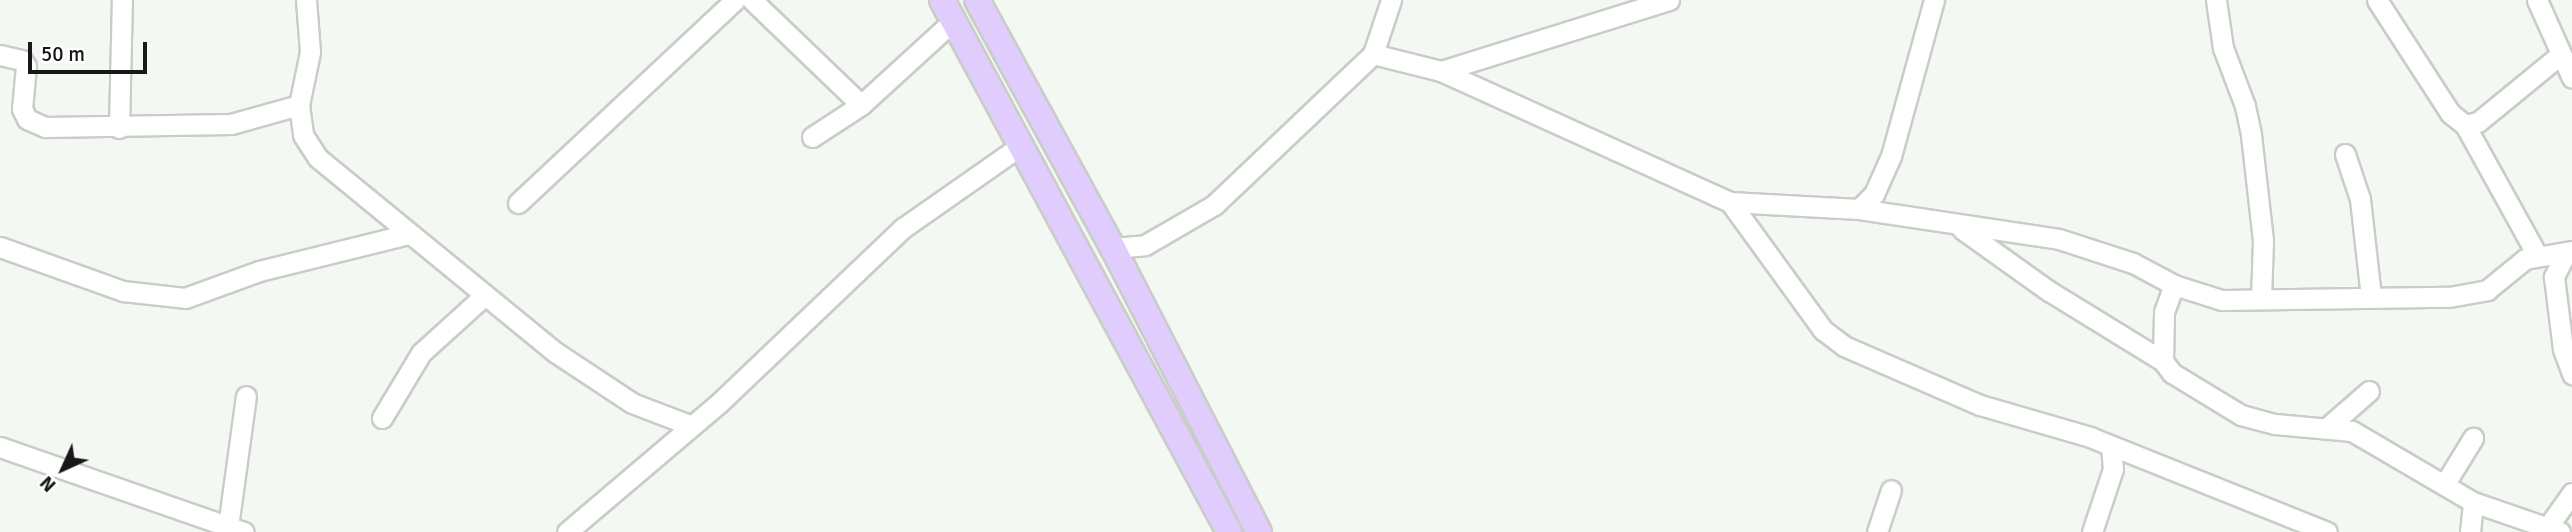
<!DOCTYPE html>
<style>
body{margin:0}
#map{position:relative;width:2572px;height:532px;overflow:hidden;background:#f4f8f3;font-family:Signika,sans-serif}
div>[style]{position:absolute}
.roads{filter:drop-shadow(2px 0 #c9cdc8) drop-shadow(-2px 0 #c9cdc8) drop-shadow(0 2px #c9cdc8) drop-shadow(0 -2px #c9cdc8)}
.minor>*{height:19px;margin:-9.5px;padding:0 9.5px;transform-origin:9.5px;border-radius:9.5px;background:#fff}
.major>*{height:24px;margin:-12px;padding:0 12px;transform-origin:12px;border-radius:12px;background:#e0cdfe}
span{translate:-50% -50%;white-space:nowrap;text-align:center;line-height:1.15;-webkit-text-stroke:5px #fff;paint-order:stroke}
.north{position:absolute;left:28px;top:434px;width:70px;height:70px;-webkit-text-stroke:5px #fff;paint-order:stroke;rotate:225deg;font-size:19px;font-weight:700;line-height:28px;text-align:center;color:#171817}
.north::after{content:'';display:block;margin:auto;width:24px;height:32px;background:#171817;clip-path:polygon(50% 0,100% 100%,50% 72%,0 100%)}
.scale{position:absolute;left:28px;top:42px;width:119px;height:32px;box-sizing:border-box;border:4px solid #171817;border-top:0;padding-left:9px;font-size:21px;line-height:24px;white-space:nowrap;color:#171817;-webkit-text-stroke:5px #fff;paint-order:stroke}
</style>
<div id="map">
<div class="roads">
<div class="minor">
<i style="left:306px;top:0;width:52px;rotate:85.6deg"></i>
<i style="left:310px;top:52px;width:54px;rotate:101.7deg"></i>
<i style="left:299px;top:105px;width:30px;rotate:82deg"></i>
<i style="left:303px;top:135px;width:27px;rotate:57deg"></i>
<i style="left:318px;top:158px;width:306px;rotate:39.3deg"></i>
<i style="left:555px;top:352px;width:92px;rotate:33.5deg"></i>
<i style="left:632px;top:403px;width:64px;rotate:21deg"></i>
<i style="left:752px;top:0;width:151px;rotate:43.9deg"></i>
<i style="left:2216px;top:0;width:49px;rotate:81.7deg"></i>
<i style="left:2223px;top:48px;width:62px;rotate:69.2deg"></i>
<i style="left:2245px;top:106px;width:30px;rotate:78deg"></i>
<i style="left:2251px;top:135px;width:107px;rotate:83.5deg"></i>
<i style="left:2263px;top:241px;width:57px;rotate:92deg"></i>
<i style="left:2377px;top:0;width:135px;rotate:57.1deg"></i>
<i style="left:2450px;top:113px;width:19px;rotate:39deg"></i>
<i style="left:2465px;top:125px;width:149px;rotate:61deg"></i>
<i style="left:2537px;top:0;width:85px;rotate:65.8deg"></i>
<i style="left:1373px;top:54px;width:57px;rotate:-71.6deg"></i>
<i style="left:0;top:55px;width:23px;rotate:13deg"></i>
<i style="left:22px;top:60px;width:7px;rotate:56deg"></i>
<i style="left:26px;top:66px;width:43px;rotate:95.3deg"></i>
<i style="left:22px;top:109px;width:11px;rotate:63deg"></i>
<i style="left:27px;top:119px;width:20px;rotate:24deg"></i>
<i style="left:45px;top:127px;width:186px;rotate:-0.9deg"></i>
<i style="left:231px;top:124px;width:71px;rotate:-15.6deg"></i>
<i style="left:1441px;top:71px;width:239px;rotate:-17.3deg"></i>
<i style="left:2465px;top:125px;width:13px;rotate:-13deg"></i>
<i style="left:2478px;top:122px;width:107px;rotate:-39.3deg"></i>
<i style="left:119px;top:128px;width:128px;rotate:-88.7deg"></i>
<i style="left:812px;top:137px;width:59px;rotate:-33.1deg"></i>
<i style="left:861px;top:105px;width:125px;rotate:-42.4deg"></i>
<i style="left:2345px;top:154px;width:47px;rotate:71.6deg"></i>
<i style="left:2360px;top:199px;width:99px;rotate:83.6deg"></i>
<i style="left:1730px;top:202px;width:158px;rotate:54deg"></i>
<i style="left:1823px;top:330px;width:26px;rotate:37deg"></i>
<i style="left:1844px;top:346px;width:148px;rotate:23.5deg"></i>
<i style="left:1980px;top:405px;width:115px;rotate:16.2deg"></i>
<i style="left:2090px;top:437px;width:255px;rotate:21.8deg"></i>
<i style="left:518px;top:203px;width:297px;rotate:-43.1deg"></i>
<i style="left:1859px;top:209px;width:21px;rotate:-45deg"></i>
<i style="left:1874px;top:194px;width:42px;rotate:-65.9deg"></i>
<i style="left:1891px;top:156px;width:162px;rotate:-74.6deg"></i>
<i style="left:1962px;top:229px;width:107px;rotate:35.5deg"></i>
<i style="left:2049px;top:291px;width:134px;rotate:31.6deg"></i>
<i style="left:2163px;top:361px;width:15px;rotate:53deg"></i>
<i style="left:2172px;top:373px;width:81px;rotate:31.3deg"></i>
<i style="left:2241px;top:415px;width:35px;rotate:15deg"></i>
<i style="left:2275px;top:424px;width:77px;rotate:5.2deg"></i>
<i style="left:2352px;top:431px;width:140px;rotate:30.4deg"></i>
<i style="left:2473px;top:502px;width:92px;rotate:19deg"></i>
<i style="left:0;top:247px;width:131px;rotate:19.7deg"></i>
<i style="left:123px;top:291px;width:62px;rotate:6.4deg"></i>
<i style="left:185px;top:298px;width:79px;rotate:-20deg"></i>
<i style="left:259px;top:271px;width:154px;rotate:-13.9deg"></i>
<i style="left:1113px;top:248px;width:32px;rotate:-5deg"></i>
<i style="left:1145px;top:245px;width:80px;rotate:-30.1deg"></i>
<i style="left:1214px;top:205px;width:219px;rotate:-43.5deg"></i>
<i style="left:1373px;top:54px;width:70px;rotate:14deg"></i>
<i style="left:1441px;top:71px;width:317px;rotate:24.4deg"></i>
<i style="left:1730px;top:202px;width:129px;rotate:3.1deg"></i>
<i style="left:1859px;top:209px;width:202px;rotate:8.5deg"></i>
<i style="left:2059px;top:239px;width:78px;rotate:18deg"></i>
<i style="left:2133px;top:263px;width:47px;rotate:28.2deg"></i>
<i style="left:2174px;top:285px;width:50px;rotate:17.4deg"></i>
<i style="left:2222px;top:300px;width:227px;rotate:-0.8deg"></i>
<i style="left:2449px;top:297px;width:39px;rotate:-10deg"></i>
<i style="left:2487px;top:290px;width:49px;rotate:-39.2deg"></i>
<i style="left:2525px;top:259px;width:48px;rotate:-9.7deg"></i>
<i style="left:2566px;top:253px;width:27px;rotate:117deg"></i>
<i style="left:2554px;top:277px;width:73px;rotate:82.9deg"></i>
<i style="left:2563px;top:349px;width:27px;rotate:70deg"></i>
<i style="left:2163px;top:361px;width:49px;rotate:-88.8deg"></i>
<i style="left:2164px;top:312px;width:29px;rotate:-70deg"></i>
<i style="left:382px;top:418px;width:76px;rotate:-59deg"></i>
<i style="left:421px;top:353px;width:86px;rotate:-42.2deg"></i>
<i style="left:2329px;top:426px;width:53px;rotate:-41.2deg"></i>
<i style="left:0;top:447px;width:258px;rotate:19.2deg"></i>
<i style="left:2446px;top:482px;width:52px;rotate:-58.5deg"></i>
<i style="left:228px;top:527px;width:132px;rotate:-82.2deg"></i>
<i style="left:2547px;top:528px;width:43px;rotate:-54.5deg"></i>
<i style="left:567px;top:532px;width:199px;rotate:-40.3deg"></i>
<i style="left:719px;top:403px;width:254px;rotate:-43.6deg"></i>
<i style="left:903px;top:228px;width:143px;rotate:-35deg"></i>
<i style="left:1877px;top:532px;width:44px;rotate:-71.6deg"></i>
<i style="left:2092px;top:532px;width:66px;rotate:-71.6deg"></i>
<i style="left:2113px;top:469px;width:23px;rotate:-95deg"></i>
<i style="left:2470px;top:532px;width:30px;rotate:-84deg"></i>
</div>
<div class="major">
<i style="left:942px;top:0;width:604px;rotate:61.65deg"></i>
<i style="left:977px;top:0;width:283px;rotate:61.3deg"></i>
<i style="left:1113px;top:248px;width:319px;rotate:62.8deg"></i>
</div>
</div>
<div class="north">N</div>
<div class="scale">50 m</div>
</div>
